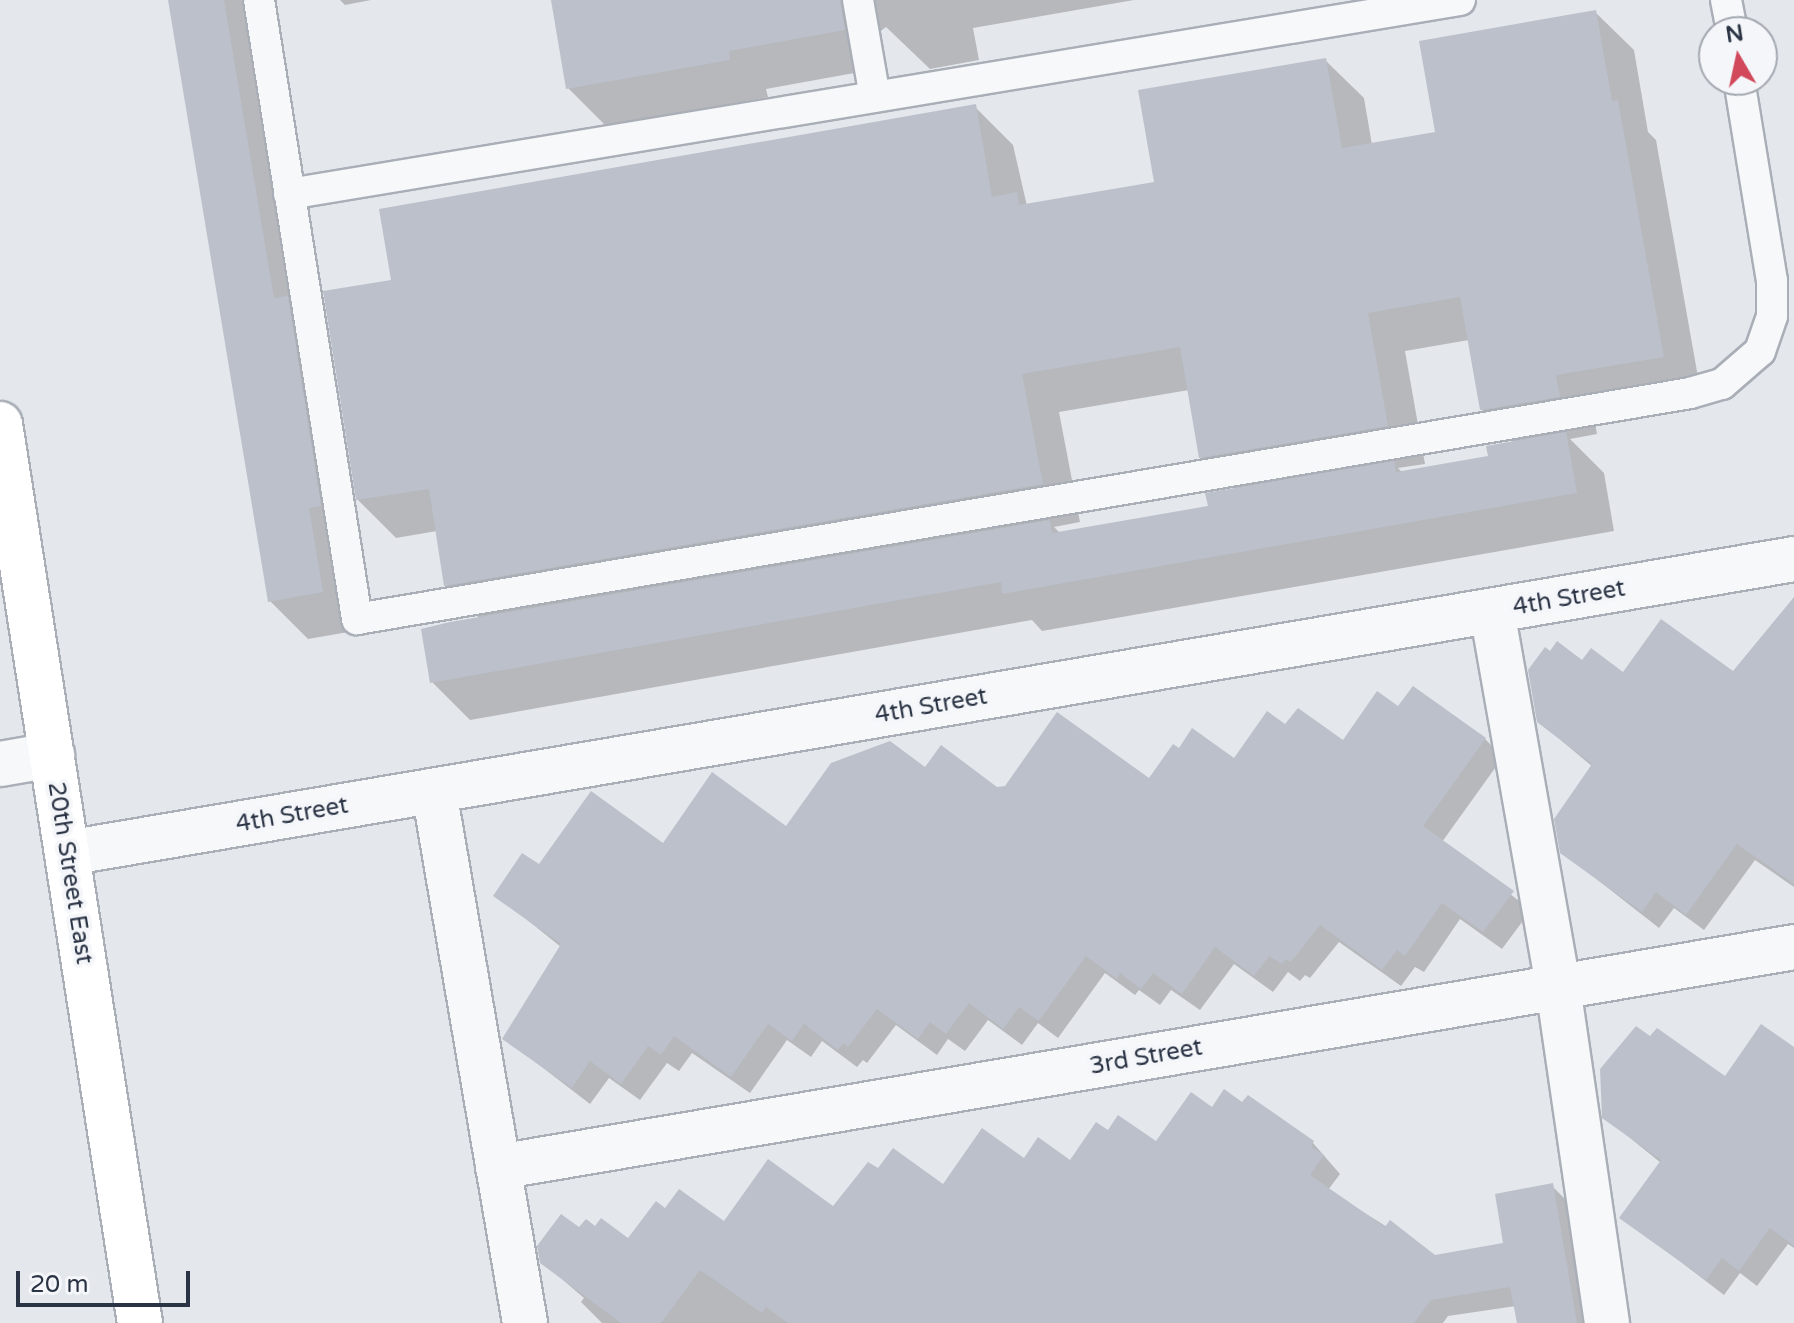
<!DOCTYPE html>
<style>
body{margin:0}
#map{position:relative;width:1794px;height:1323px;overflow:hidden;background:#e4e7ec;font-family:"Varela Round",sans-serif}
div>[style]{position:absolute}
.shadow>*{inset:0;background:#0003}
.building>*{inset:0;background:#bbc0ca}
.roads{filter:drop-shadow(2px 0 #a9aeb7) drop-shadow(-2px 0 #a9aeb7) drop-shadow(0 2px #a9aeb7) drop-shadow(0 -2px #a9aeb7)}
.lane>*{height:30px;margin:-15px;padding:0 15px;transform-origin:15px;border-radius:15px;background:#f7f8fa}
.street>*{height:44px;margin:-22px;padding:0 22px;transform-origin:22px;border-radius:22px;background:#f7f8fa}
.primary>*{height:44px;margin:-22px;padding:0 22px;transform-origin:22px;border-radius:22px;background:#fff}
span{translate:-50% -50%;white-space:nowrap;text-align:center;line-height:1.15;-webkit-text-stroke:8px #f4f6f9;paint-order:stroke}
.street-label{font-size:24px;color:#2b3445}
.north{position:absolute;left:1698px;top:16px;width:80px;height:80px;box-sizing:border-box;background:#f4f6f9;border:2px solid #a4a8b1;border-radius:50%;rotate:351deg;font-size:22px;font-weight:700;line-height:32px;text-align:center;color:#2b3445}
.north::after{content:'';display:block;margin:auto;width:28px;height:36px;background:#d1495b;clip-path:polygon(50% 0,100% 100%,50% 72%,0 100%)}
.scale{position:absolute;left:16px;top:1271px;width:174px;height:36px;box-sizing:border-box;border:4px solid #2b3445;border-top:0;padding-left:10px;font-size:24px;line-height:28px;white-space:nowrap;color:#2b3445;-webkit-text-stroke:6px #f4f6f9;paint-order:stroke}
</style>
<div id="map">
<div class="shadow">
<i style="clip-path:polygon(170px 0,255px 0,360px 630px,308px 639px,270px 601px)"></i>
<i style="clip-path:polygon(340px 0,371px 0,345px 5px)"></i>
<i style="clip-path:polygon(553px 0,1134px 0,973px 28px,979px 60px,930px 69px,886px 27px,878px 33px,882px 68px,766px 89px,768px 97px,606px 126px,568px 88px)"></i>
<i style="clip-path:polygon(evenodd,1595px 12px,1634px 50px,1648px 132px,1656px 140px,1701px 394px,1593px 413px,1597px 434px,1570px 439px,1604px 473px,1614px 531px,1042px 631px,1032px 620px,470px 720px,432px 682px,482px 621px,446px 585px,437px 531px,396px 538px,358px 500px,393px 282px,975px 107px,1013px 145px,1027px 206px,1157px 183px,1325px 60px,1364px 98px,1372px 145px,1437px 134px,1595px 12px,1469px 340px,1481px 409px,1515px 443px,1490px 458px,1403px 473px,1398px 468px,1425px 464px,1405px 351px,1469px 340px,1595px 12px,1189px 390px,1201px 457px,1235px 490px,1210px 507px,1061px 534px,1054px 527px,1080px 522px,1059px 412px,1189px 390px)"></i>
<i style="clip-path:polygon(1794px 627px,1794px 887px,1755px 860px,1704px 930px,1674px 908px,1659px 928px,1562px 852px,1593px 767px,1539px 722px,1582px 663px,1623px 675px,1734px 674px)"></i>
<i style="clip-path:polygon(1399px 709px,1485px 739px,1503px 757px,1442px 842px,1531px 910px,1502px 949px,1460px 919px,1424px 972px,1415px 967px,1401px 986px,1339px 942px,1310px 978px,1305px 975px,1300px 981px,1288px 972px,1273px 992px,1234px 964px,1200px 1010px,1171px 990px,1160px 1005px,1139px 990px,1135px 995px,1105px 973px,1058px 1038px,1038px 1023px,1022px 1045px,988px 1020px,965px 1051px,948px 1039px,937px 1055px,896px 1025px,867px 1063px,863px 1060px,857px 1067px,822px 1041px,811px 1057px,787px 1040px,750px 1093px,692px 1053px,679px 1071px,667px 1063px,640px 1100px,609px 1078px,590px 1104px,504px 1038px,561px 947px,496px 895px,539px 867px,786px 829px,925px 770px,996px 789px,1149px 781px,1234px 761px,1286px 727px,1343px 743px)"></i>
<i style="clip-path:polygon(1794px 1050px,1794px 1248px,1788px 1244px,1757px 1286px,1740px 1273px,1724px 1295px,1622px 1217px,1661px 1163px,1604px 1117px,1725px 1078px)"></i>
<i style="clip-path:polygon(1212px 1110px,1313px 1143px,1340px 1174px,1328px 1190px,1435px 1257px,1506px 1244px,1552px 1186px,1569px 1203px,1590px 1323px,1519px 1323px,1516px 1306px,1448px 1316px,1443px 1323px,602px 1323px,581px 1302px,584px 1298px,542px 1262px,580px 1230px,596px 1229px,629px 1241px,666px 1211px,724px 1224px,834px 1208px,878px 1171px,943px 1186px,1024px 1161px,1071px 1163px,1108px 1133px,1157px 1144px)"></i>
</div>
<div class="building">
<i style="clip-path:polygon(168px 0,224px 0,274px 298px,288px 296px,321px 506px,309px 508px,323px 592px,268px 602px)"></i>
<i style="clip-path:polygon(551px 0,840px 0,845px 30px,729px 51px,730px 60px,566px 89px)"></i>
<i style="clip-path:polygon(1596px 10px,1612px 101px,1618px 100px,1664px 357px,1556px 375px,1560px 397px,1480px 410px,1460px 297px,1368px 313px,1388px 426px,1199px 458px,1180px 347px,1022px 374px,1043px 484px,444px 586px,429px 489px,356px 500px,323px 291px,391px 280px,379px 209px,976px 104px,992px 197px,1017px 192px,1019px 205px,1154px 182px,1138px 90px,1326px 58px,1342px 148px,1435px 132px,1419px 41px)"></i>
<i style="clip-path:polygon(1566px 432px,1577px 493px,1002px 594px,1001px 582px,430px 683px,421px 629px,450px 622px,1050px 520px,1052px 533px,1208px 506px,1205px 493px,1394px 461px,1396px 472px,1488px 456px,1486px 446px)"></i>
<i style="clip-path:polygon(1794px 597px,1794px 884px,1737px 844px,1686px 915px,1656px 892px,1642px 912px,1560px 853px,1554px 819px,1592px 764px,1537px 722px,1528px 670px,1545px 647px,1550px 651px,1557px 641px,1582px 660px,1591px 648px,1623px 672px,1661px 619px,1733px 671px)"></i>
<i style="clip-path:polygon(1413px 686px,1486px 738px,1423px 826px,1514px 891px,1483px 932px,1442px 903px,1405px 956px,1397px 950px,1382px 970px,1320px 925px,1291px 962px,1286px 959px,1282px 964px,1269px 956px,1254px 976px,1215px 947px,1182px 994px,1153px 973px,1141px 989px,1120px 973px,1117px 979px,1086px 956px,1039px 1021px,1019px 1007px,1003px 1029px,969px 1003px,946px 1034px,930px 1022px,918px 1039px,877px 1009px,848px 1047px,844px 1043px,838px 1050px,804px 1024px,792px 1041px,768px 1024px,731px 1077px,674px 1036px,661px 1055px,648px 1046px,621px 1084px,590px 1061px,572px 1088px,502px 1039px,561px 944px,493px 896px,522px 853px,539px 864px,591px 791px,663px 843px,712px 772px,786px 826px,831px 763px,890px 741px,925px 767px,941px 745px,997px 787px,1005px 786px,1057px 712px,1149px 778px,1173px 744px,1179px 748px,1192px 728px,1234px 758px,1267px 711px,1285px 724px,1298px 708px,1343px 740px,1377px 691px,1398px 706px)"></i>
<i style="clip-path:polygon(1761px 1024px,1794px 1047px,1794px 1246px,1770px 1228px,1739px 1271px,1722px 1258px,1706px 1280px,1619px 1218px,1661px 1160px,1602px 1118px,1600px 1069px,1636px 1026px,1650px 1036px,1657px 1028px,1725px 1076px)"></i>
<i style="clip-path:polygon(1224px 1089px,1242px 1102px,1248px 1095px,1314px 1141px,1311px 1147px,1324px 1155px,1310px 1175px,1385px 1227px,1390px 1220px,1435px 1255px,1503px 1243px,1495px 1194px,1553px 1183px,1577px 1323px,1517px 1323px,1510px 1287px,1431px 1300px,1414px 1323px,788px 1323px,766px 1307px,762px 1313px,700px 1270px,661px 1323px,621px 1323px,540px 1263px,537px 1246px,561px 1214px,579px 1227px,586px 1219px,595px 1226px,601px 1218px,628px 1238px,656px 1201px,665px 1208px,679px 1189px,724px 1221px,768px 1159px,833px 1206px,868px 1162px,878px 1168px,893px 1148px,943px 1184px,982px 1128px,1024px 1158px,1038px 1137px,1070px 1160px,1096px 1122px,1108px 1130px,1118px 1115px,1156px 1141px,1191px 1092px,1212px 1107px)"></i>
</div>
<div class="roads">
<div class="lane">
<i style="left:259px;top:0;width:627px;rotate:81deg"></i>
<i style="left:357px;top:619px;width:1352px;rotate:-9.62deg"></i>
<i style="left:1690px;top:393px;width:33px;rotate:-16deg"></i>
<i style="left:1722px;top:384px;width:50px;rotate:-41deg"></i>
<i style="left:1760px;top:351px;width:37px;rotate:-71deg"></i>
<i style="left:1772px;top:316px;width:35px;rotate:-90deg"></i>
<i style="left:1772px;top:281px;width:204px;rotate:-99.3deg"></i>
<i style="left:858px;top:0;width:98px;rotate:80.1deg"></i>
<i style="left:1726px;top:0;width:33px;rotate:79deg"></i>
<i style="left:289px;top:194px;width:1187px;rotate:-9.41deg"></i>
</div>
<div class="street">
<i style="left:1492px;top:611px;width:382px;rotate:80deg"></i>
<i style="left:1558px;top:987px;width:340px;rotate:81.7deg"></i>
<i style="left:0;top:764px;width:53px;rotate:-9.8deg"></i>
<i style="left:434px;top:791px;width:540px;rotate:80.29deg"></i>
<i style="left:67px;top:853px;width:1752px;rotate:-9.66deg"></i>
<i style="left:498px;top:1167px;width:1315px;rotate:-9.63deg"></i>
</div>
<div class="primary">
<i style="left:0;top:424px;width:910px;rotate:81.15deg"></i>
</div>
</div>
<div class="street-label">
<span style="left:1569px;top:598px;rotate:-10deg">4th Street</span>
<span style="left:931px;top:706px;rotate:-10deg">4th Street</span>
<span style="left:292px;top:815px;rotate:-10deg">4th Street</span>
<span style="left:70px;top:873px;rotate:81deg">20th Street East</span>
<span style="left:1146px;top:1057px;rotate:-10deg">3rd Street</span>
</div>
<div class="north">N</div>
<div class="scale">20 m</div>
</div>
